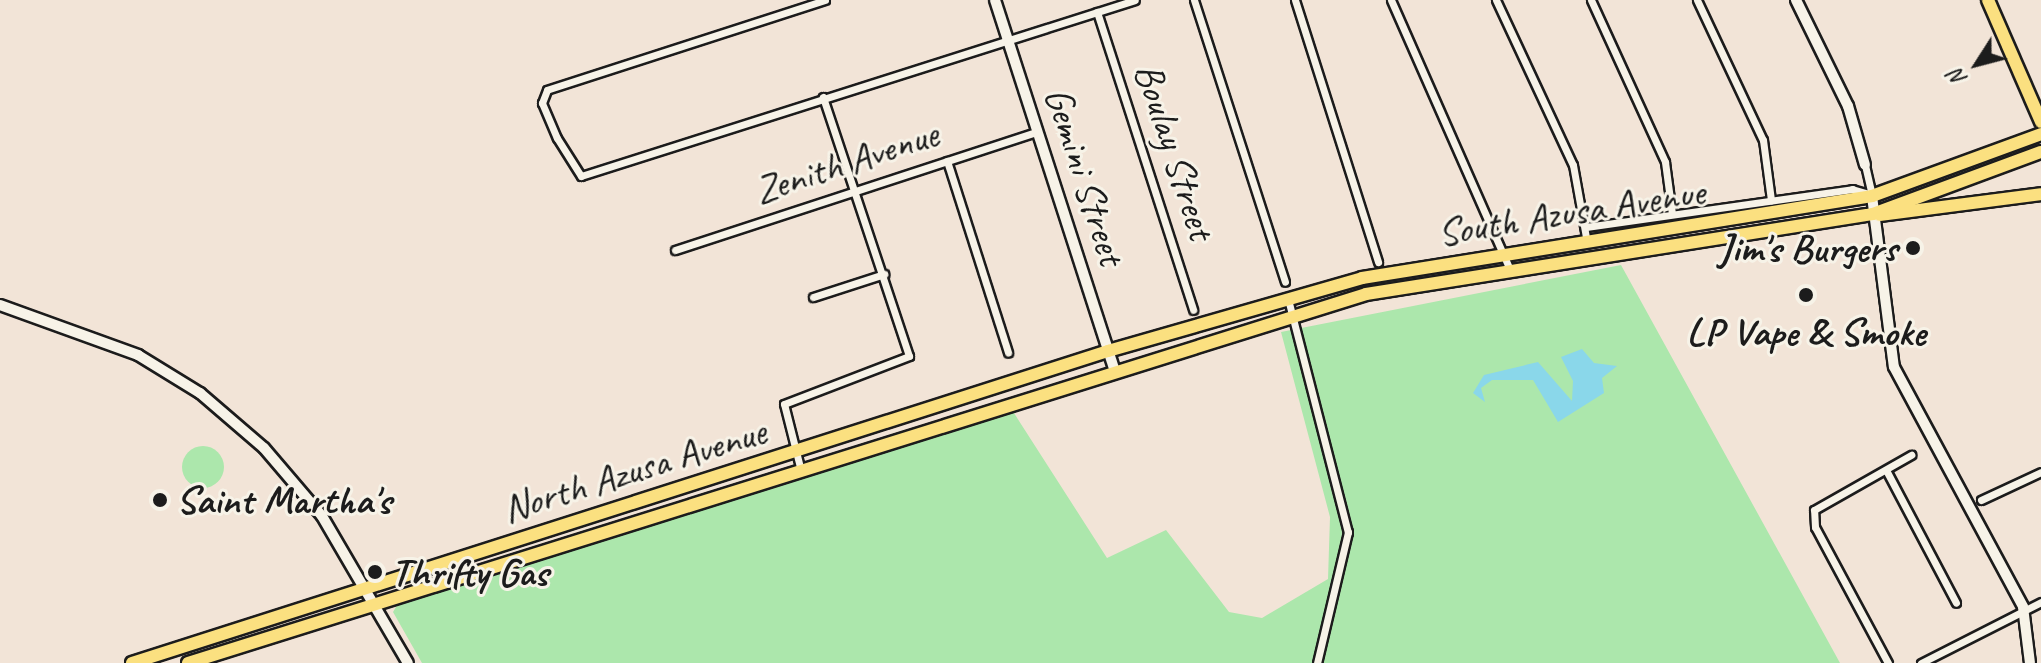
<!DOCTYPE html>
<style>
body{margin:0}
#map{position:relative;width:2041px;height:663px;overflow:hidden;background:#f2e4d7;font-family:Caveat,sans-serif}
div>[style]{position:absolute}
.green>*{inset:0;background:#ace7ac}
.round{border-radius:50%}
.water>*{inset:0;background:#8ad7ea}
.roads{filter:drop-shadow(2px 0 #1c1c1c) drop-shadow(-2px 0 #1c1c1c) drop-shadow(0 2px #1c1c1c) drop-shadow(0 -2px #1c1c1c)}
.street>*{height:7px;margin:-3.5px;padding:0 3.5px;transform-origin:3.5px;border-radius:3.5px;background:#f7f3e8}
.secondary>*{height:10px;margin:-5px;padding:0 5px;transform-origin:5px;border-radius:5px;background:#f7f3e8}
.primary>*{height:12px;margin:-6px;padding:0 6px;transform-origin:6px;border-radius:6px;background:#fbe080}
.dots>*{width:22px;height:22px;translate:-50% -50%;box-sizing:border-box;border:4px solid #f7f3e8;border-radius:50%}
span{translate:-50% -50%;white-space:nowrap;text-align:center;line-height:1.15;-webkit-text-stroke:6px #f7f3e8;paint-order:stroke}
.street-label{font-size:40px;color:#1c1c1c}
.poi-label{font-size:40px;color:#1c1c1c;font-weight:700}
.right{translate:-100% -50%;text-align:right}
.left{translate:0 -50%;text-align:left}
.north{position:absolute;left:1937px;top:24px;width:80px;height:80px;-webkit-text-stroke:6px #f7f3e8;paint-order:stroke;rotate:234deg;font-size:22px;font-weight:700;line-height:32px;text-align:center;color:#1c1c1c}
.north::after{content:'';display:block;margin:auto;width:28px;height:36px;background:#1c1c1c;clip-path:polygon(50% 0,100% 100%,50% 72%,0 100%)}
</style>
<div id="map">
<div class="green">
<i style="clip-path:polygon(1621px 265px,1840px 663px,422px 663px,393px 612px,399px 602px,1012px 410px,1107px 558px,1166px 530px,1229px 612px,1262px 618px,1328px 579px,1330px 517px,1281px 332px)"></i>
<i class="round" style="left:182px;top:446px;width:42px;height:42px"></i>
</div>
<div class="water">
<i style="clip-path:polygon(1582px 349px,1594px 363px,1617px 366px,1602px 378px,1604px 393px,1558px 422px,1533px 380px,1492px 380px,1481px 388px,1485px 402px,1473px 393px,1484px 375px,1538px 362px,1572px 401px,1573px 381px,1561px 357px)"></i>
</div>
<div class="roads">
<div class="street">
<i style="left:825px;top:0;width:292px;rotate:162.1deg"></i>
<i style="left:547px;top:90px;width:14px;rotate:111deg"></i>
<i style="left:542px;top:103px;width:38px;rotate:67deg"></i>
<i style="left:557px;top:138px;width:45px;rotate:57.7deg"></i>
<i style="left:581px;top:176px;width:581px;rotate:-17.62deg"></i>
<i style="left:1194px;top:0;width:296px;rotate:72.1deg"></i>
<i style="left:1295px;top:0;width:275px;rotate:72.4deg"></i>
<i style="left:1391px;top:0;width:295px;rotate:66.2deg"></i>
<i style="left:1496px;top:0;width:182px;rotate:65deg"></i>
<i style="left:1573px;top:165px;width:79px;rotate:79.8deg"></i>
<i style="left:1591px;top:0;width:178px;rotate:65.4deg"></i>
<i style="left:1665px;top:162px;width:52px;rotate:82.3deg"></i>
<i style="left:1697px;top:0;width:155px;rotate:64.8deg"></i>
<i style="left:1763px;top:140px;width:61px;rotate:82.4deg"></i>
<i style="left:1097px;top:12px;width:313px;rotate:72.1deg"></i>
<i style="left:947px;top:161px;width:201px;rotate:72.3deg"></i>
<i style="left:1865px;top:165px;width:32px;rotate:77deg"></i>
<i style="left:1586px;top:227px;width:269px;rotate:-8.1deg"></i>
<i style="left:1852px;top:189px;width:17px;rotate:17deg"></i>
<i style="left:675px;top:250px;width:380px;rotate:-18.1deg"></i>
<i style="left:813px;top:297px;width:75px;rotate:-17.9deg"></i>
<i style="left:1288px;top:299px;width:241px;rotate:75.6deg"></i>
<i style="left:1348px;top:532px;width:135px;rotate:103.3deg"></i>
<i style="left:1886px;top:470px;width:150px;rotate:62.2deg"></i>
<i style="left:801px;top:471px;width:69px;rotate:-104.2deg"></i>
<i style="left:784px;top:404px;width:134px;rotate:-21deg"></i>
<i style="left:909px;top:356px;width:273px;rotate:-108.4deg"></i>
<i style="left:1981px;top:500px;width:66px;rotate:-25deg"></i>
<i style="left:1888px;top:663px;width:154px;rotate:-118.2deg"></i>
<i style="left:1815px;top:527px;width:17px;rotate:-93deg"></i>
<i style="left:1814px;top:510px;width:112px;rotate:-29.6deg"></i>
<i style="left:1921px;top:663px;width:135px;rotate:-26.9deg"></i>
</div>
<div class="secondary">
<i style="left:995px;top:0;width:390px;rotate:72.1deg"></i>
<i style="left:1796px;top:0;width:118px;rotate:63.9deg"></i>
<i style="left:1848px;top:106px;width:61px;rotate:73.9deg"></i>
<i style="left:1872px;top:196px;width:172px;rotate:82.7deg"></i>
<i style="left:1894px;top:367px;width:272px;rotate:61.7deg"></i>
<i style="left:2023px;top:607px;width:56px;rotate:82.9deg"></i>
<i style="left:0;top:305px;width:147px;rotate:19.9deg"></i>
<i style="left:138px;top:355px;width:73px;rotate:31.5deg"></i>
<i style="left:200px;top:393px;width:84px;rotate:40.7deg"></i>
<i style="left:264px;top:448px;width:89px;rotate:49.5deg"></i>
<i style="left:322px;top:516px;width:170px;rotate:59.7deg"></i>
</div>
<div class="primary">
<i style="left:1988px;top:0;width:133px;rotate:66.5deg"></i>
<i style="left:1880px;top:215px;width:162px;rotate:-7.4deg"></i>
<i style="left:132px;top:663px;width:1025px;rotate:-17.73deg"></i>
<i style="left:1108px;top:351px;width:264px;rotate:-16deg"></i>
<i style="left:1362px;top:278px;width:517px;rotate:-9.13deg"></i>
<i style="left:1872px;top:196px;width:180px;rotate:-20.1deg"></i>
<i style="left:188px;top:663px;width:1234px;rotate:-17.39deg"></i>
<i style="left:1366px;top:294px;width:513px;rotate:-8.97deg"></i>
<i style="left:1873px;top:214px;width:179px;rotate:-20.3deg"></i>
</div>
</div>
<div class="dots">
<i style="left:1913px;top:248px;background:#1c1c1c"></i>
<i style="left:1806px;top:295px;background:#1c1c1c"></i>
<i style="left:160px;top:500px;background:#1c1c1c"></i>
<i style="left:375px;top:572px;background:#1c1c1c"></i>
</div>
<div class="street-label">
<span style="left:1175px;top:151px;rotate:72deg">Boulay Street</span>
<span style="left:846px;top:162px;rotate:-18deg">Zenith Avenue</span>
<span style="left:1085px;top:176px;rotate:72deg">Gemini Street</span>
<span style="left:1571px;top:212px;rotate:-9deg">South Azusa Avenue</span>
<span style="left:634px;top:470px;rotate:-17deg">North Azusa Avenue</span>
</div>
<div class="poi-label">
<span class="right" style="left:1897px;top:248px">Jim's Burgers</span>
<span style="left:1806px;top:332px">LP Vape &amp; Smoke</span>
<span class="left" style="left:176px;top:500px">Saint Martha's</span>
<span class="left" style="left:391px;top:572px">Thrifty Gas</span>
</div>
<div class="north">N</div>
</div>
